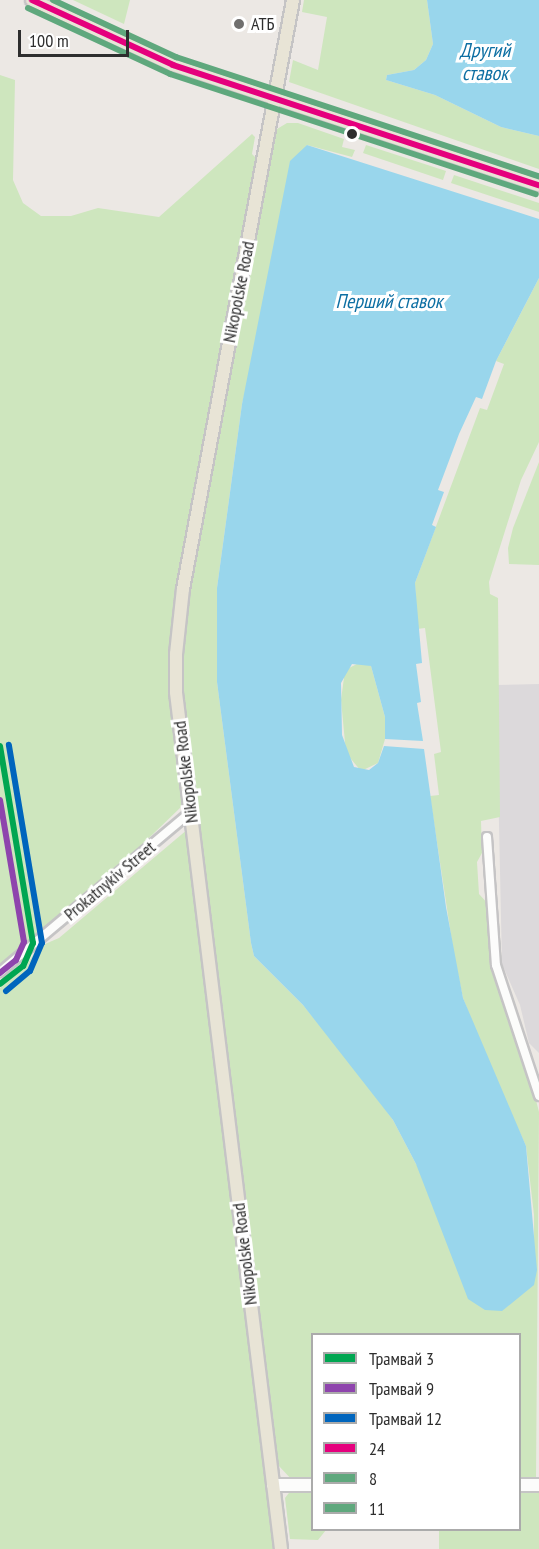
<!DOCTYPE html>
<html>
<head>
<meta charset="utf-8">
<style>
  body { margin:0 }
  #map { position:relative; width:539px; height:1549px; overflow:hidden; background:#ece8e4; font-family:"PT Sans Narrow",sans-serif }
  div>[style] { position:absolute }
  .industrial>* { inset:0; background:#dcd9db }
  .green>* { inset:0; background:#cee6be }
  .water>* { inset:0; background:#99d6ec }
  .roads { filter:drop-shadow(2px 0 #c5c4c5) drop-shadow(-2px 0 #c5c4c5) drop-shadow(0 2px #c5c4c5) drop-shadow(0 -2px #c5c4c5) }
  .street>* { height:8px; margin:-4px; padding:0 4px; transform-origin:4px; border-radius:4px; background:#fcfcfb }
  .secondary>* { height:12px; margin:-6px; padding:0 6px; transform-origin:6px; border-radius:6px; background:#fcfcfb }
  .primary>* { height:12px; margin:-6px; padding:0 6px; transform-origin:6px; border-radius:6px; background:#e8e4d6 }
  .bus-1>* { height:6px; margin:-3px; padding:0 3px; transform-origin:3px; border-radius:3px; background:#e5007d }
  .bus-2>* { height:6px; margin:-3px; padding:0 3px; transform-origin:3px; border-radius:3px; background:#5fa87d }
  .bus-3>* { height:6px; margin:-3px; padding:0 3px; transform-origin:3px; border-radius:3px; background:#5fa87d }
  .tram-1>* { height:6px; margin:-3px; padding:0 3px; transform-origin:3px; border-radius:3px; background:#00a651 }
  .tram-2>* { height:6px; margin:-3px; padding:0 3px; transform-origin:3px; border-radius:3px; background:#8e44ad }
  .tram-3>* { height:6px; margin:-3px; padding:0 3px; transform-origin:3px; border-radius:3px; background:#0065bd }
  .dots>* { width:16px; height:16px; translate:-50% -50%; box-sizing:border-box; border:3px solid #fff; border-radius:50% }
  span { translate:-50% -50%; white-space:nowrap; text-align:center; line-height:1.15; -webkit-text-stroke:6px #fff; paint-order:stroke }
  .poi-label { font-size:18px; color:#2e2e2e }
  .left { translate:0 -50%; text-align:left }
  .street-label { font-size:18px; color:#2e2e2e }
  .water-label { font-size:20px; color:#0d6fa3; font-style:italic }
  .legend { position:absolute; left:311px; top:1333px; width:210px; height:198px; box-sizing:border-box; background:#fff; border:2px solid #ababab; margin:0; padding:8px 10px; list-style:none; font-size:18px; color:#2e2e2e }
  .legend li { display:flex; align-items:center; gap:12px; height:30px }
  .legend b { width:30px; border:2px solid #ababab }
  .scale { position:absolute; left:18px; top:30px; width:111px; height:27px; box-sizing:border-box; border:3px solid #2e2e2e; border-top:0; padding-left:8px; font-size:18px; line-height:21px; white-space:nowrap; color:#2e2e2e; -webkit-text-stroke:4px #fff; paint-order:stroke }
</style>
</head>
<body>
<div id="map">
  <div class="industrial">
    <div style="clip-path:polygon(539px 684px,539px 1053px,529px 1043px,520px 1005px,502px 964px,496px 685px)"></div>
  </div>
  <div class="green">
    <div style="clip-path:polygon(73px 0,130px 0,124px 24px)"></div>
    <div style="clip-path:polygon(304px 0,427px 0,433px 44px,426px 60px,414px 70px,387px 75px,386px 80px,435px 95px,501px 127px,539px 136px,539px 169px,289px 82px,293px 60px,318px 70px,327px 17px,302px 12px)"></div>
    <div style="clip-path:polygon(0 75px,15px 80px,13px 180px,23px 203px,41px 216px,71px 216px,98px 208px,159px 217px,252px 134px,255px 137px,252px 154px,256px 158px,179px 588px,184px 795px,180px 808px,95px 890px,0 968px)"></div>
    <div style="clip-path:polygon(287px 123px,298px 123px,344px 139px,342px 147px,355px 150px,352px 157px,307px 145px,242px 404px,217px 588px,217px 682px,251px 943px,254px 956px,303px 1005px,361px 1076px,393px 1120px,416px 1164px,534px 1285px,534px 1215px,526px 1146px,487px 1061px,463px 998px,454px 955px,430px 796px,439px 795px,434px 754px,441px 752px,425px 628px,417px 629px,415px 583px,480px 408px,487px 410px,504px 364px,496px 361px,539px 278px,539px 442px,521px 480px,489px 582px,490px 594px,498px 598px,500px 817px,481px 821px,482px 853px,477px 862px,479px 894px,490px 906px,492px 964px,525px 1057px,539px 1112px,536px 1479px,520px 1479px,520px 1334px,312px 1334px,312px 1481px,293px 1481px,278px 1465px,182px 691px,182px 655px,189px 590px,268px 156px,273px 151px,277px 129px)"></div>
    <div style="clip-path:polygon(366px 145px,446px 171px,443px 180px,363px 153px)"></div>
    <div style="clip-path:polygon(454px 175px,539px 203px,539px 212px,451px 183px)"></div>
    <div style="clip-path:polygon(539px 462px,539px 565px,509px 564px,508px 548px,513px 528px)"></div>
    <div style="clip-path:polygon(361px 662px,371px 666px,385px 717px,385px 739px,378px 763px,361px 771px,346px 753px,341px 700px,345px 670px)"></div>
    <div style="clip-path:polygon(188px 829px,276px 1549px,0 1549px,0 988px,25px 968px,38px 947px,59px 938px)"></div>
    <div style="clip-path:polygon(292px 1489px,312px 1489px,312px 1530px,326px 1530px,318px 1540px,290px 1539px,285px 1498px)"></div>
    <div style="clip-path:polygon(520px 1491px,539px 1491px,539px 1549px,439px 1549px,439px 1530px,520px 1530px)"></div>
  </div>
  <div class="water">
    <div style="clip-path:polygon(427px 0,539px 0,539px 136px,501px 127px,435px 95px,386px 80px,387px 75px,414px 70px,426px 60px,433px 44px)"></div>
    <div style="clip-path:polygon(307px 145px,539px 219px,539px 278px,496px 361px,482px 399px,476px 397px,459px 434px,438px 490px,444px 492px,432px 525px,436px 527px,415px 583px,422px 663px,416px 664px,421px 702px,417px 703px,423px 741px,385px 739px,385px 717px,371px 666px,352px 664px,341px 683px,342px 735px,354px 767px,369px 770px,378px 763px,384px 746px,424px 749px,446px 907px,463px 998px,526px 1146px,537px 1270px,534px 1285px,502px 1311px,485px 1310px,468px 1299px,416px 1164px,393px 1120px,303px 1005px,254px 956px,251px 943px,217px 682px,217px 588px,242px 404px,290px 161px)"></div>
  </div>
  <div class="roads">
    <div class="street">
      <div style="left:487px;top:837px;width:128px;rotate:86deg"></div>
      <div style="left:496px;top:965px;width:138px;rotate:71.8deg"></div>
      <div style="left:0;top:972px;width:249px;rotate:-40deg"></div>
    </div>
    <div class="secondary">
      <div style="left:273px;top:1485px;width:39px"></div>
      <div style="left:520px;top:1485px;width:19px"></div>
    </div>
    <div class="primary">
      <div style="left:32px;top:0;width:155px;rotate:24.7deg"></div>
      <div style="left:173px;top:65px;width:385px;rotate:18.2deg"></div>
      <div style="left:281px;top:1549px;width:863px;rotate:-96.99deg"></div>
      <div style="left:176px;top:692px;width:38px;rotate:-90deg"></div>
      <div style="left:176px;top:654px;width:65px;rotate:-83.9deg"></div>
      <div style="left:183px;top:589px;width:599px;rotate:-79.42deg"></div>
    </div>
  </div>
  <div class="bus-1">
    <div style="left:32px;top:0;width:155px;rotate:24.7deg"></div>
    <div style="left:173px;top:65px;width:385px;rotate:18.2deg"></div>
  </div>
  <div class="bus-2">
    <div style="left:28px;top:8px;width:157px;rotate:24.9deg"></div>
    <div style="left:170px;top:74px;width:385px;rotate:18.2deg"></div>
  </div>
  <div class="bus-3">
    <div style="left:53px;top:0;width:136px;rotate:24.9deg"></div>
    <div style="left:176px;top:57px;width:382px;rotate:18.2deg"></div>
  </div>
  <div class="tram-1">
    <div style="left:0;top:746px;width:200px;rotate:80.5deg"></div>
    <div style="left:33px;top:943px;width:25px;rotate:113deg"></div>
    <div style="left:23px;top:966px;width:29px;rotate:142deg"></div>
  </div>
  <div class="tram-2">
    <div style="left:0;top:800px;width:144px;rotate:80.4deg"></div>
    <div style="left:24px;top:942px;width:20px;rotate:114deg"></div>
    <div style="left:16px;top:960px;width:21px;rotate:141deg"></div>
  </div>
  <div class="tram-3">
    <div style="left:6px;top:991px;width:31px;rotate:-40deg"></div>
    <div style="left:30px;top:971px;width:30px;rotate:-67deg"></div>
    <div style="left:42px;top:943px;width:201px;rotate:-99.5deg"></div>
  </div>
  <div class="dots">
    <div style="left:239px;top:24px;background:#706f6e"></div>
    <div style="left:352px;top:134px;background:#2e2e2e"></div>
  </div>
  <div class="poi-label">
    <span class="left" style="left:251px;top:24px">АТБ</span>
  </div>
  <div class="street-label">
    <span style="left:239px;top:292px;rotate:-79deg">Nikopolske Road</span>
    <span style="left:186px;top:772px;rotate:-97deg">Nikopolske Road</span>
    <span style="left:110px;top:881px;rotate:-40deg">Prokatnykiv Street</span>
    <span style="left:245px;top:1254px;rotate:-97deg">Nikopolske Road</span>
  </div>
  <div class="water-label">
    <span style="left:485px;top:62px">Другий<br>ставок</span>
    <span style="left:389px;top:301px">Перший ставок</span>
  </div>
  <ul class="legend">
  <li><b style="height:8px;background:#00a651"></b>Трамвай 3</li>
  <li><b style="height:8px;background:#8e44ad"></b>Трамвай 9</li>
  <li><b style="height:8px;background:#0065bd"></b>Трамвай 12</li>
  <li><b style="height:8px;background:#e5007d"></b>24</li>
  <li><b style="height:8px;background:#5fa87d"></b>8</li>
  <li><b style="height:8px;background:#5fa87d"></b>11</li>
  </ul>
  <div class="scale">100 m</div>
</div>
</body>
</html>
